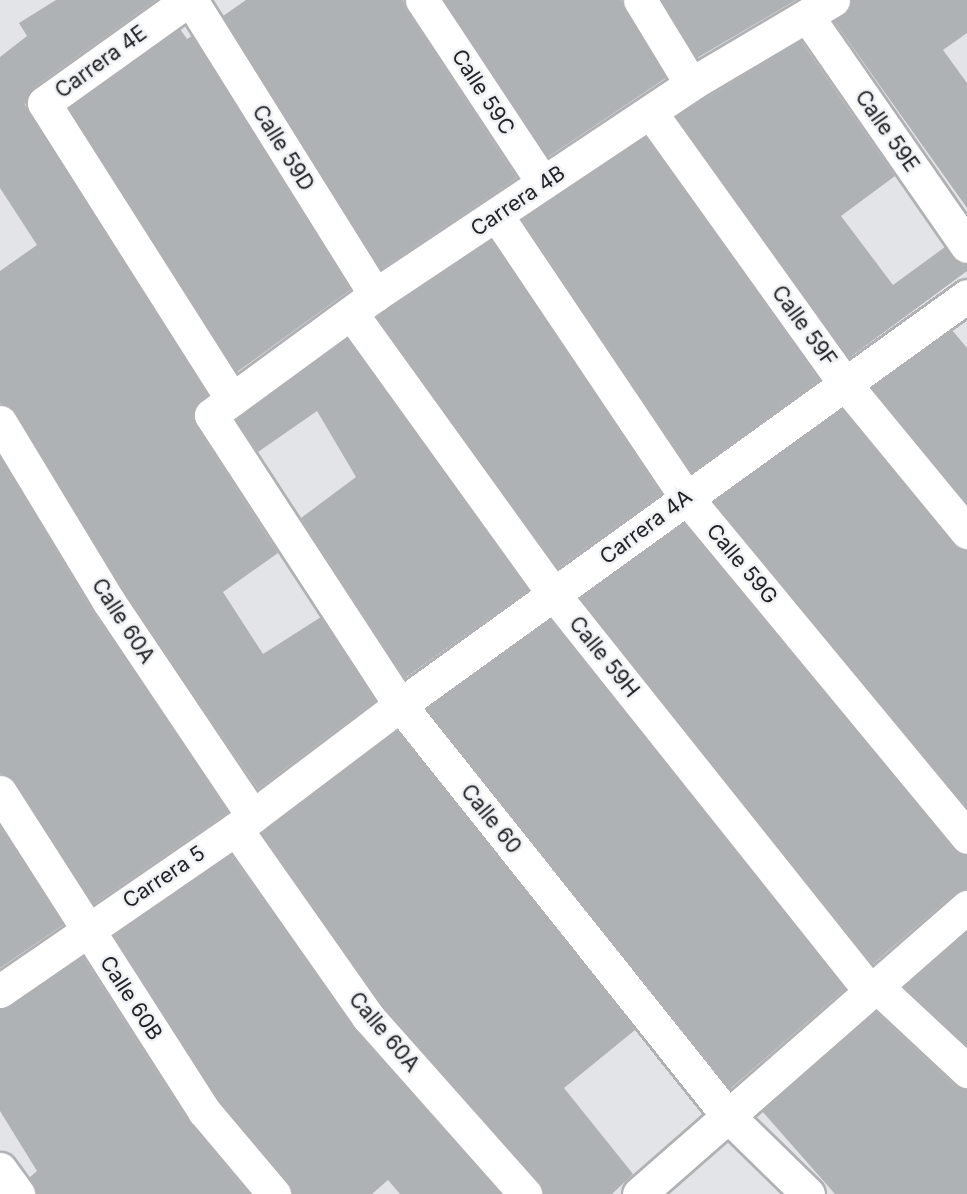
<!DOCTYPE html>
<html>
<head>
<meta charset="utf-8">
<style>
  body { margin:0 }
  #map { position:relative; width:967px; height:1194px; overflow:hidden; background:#e2e4e7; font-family:Inter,sans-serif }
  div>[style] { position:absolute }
  .building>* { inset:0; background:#afb2b5 }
  .roads { filter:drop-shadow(2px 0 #afb1b4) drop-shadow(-2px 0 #afb1b4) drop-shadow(0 2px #afb1b4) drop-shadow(0 -2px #afb1b4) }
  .minor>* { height:33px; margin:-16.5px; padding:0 16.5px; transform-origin:16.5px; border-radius:16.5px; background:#fff }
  span { translate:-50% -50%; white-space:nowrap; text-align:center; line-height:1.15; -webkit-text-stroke:5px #eff1f4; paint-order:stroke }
  .street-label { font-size:21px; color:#1f2021 }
</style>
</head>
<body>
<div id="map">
  <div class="building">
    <div style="clip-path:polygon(56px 0,156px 0,33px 88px,25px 105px,207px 395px,194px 408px,195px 425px,278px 553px,223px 592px,263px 654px,321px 617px,375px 701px,258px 789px,125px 592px,16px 412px,0 403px,0 271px,37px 245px,0 188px,0 57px,27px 36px,19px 23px)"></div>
    <div style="clip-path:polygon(246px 0,403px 0,406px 10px,517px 178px,381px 269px,223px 16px)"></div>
    <div style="clip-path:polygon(444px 0,621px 0,666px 78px,548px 157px)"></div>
    <div style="clip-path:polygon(662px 0,796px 0,697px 58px)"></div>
    <div style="clip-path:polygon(852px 0,967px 0,967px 33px,943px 50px,967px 83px,967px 208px,834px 21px,849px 10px)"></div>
    <div style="clip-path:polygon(180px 29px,187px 39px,192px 36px,350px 290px,237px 372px,69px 108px)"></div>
    <div style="clip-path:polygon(801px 41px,895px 176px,841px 216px,893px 285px,945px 247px,959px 263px,967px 264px,967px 271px,849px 358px,676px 116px)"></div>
    <div style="clip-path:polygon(645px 137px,819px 380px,692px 472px,522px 219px)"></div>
    <div style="clip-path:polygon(491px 240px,661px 494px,558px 568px,377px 317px)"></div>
    <div style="clip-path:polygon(952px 330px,967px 348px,967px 503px,872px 388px)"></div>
    <div style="clip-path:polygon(347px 339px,528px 590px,405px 678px,301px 518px,356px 477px,317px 411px,258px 452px,236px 420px)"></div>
    <div style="clip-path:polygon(842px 409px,953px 544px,967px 550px,967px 808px,714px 502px)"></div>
    <div style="clip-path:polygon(0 458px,93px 612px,228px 812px,94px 904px,16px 782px,0 773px)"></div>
    <div style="clip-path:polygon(684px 524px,953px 849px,967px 855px,967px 889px,955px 893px,873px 964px,580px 598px)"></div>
    <div style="clip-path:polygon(550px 620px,845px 989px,730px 1089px,427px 709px)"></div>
    <div style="clip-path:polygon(397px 731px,635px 1030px,564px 1088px,633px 1174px,612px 1194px,543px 1194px,539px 1182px,383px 1005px,262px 833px)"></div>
    <div style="clip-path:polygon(0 827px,63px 925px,0 968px)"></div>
    <div style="clip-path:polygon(231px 855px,353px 1028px,500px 1194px,400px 1194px,388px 1180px,372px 1194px,292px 1194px,288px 1182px,219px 1100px,114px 935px)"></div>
    <div style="clip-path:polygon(967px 932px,967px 1045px,904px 987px)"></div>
    <div style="clip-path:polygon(83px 957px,188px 1121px,249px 1194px,36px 1194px,29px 1178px,37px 1171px,0 1111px,0 1010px,11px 1006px)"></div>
    <div style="clip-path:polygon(876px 1012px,954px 1085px,967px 1089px,967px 1194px,835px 1194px,762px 1111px)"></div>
  </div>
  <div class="roads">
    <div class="minor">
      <div style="left:188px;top:0;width:177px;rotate:144.4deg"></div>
      <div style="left:44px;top:103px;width:351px;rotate:57.6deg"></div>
      <div style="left:191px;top:0;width:348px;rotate:58deg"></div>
      <div style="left:422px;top:0;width:219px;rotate:56.5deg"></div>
      <div style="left:640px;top:0;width:98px;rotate:58.7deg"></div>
      <div style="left:807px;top:16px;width:280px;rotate:55.2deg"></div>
      <div style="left:651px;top:113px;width:333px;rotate:54.4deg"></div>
      <div style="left:845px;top:384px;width:192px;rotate:50.5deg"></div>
      <div style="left:497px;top:216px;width:339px;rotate:56.1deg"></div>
      <div style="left:686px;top:497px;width:441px;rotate:50.4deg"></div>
      <div style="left:351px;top:313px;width:349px;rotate:54.2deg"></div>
      <div style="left:555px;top:596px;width:505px;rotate:51.43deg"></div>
      <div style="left:0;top:422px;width:210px;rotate:58.8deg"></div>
      <div style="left:109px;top:602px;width:258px;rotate:56.1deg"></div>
      <div style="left:0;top:792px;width:379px;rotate:57.4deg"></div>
      <div style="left:204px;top:1111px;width:109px;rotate:49.9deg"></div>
      <div style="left:236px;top:829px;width:230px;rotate:54.9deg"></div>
      <div style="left:368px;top:1017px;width:237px;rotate:48.4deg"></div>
      <div style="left:876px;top:986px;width:125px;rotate:43deg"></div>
      <div style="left:0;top:991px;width:286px;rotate:-34.5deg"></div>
      <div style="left:236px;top:829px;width:206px;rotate:-37.1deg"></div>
      <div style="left:400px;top:705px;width:699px;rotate:-35.8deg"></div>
      <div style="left:0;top:1169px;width:31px;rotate:54deg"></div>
      <div style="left:639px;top:1194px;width:436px;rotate:-41.2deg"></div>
      <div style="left:808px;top:1194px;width:112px;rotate:-135.7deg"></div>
      <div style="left:728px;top:1116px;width:526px;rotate:-128.59deg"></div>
      <div style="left:400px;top:705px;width:346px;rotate:-123.1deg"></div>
      <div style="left:211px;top:415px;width:203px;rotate:-36.2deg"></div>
      <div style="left:375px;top:295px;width:380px;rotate:-33.7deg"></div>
      <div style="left:691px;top:84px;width:165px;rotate:-30.6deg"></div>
    </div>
  </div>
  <div class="street-label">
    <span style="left:101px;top:62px;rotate:-36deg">Carrera 4E</span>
    <span style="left:483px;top:92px;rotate:57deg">Calle 59C</span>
    <span style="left:887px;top:131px;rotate:55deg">Calle 59E</span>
    <span style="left:283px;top:148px;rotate:58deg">Calle 59D</span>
    <span style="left:518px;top:201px;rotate:-34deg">Carrera 4B</span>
    <span style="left:804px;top:326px;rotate:54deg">Calle 59F</span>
    <span style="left:646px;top:527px;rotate:-37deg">Carrera 4A</span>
    <span style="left:742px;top:564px;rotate:50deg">Calle 59G</span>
    <span style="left:123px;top:621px;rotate:57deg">Calle 60A</span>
    <span style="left:604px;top:657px;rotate:51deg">Calle 59H</span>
    <span style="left:491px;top:819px;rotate:51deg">Calle 60</span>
    <span style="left:164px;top:877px;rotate:-34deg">Carrera 5</span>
    <span style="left:131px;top:998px;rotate:57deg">Calle 60B</span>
    <span style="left:384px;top:1032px;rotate:50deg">Calle 60A</span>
  </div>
</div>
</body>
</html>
